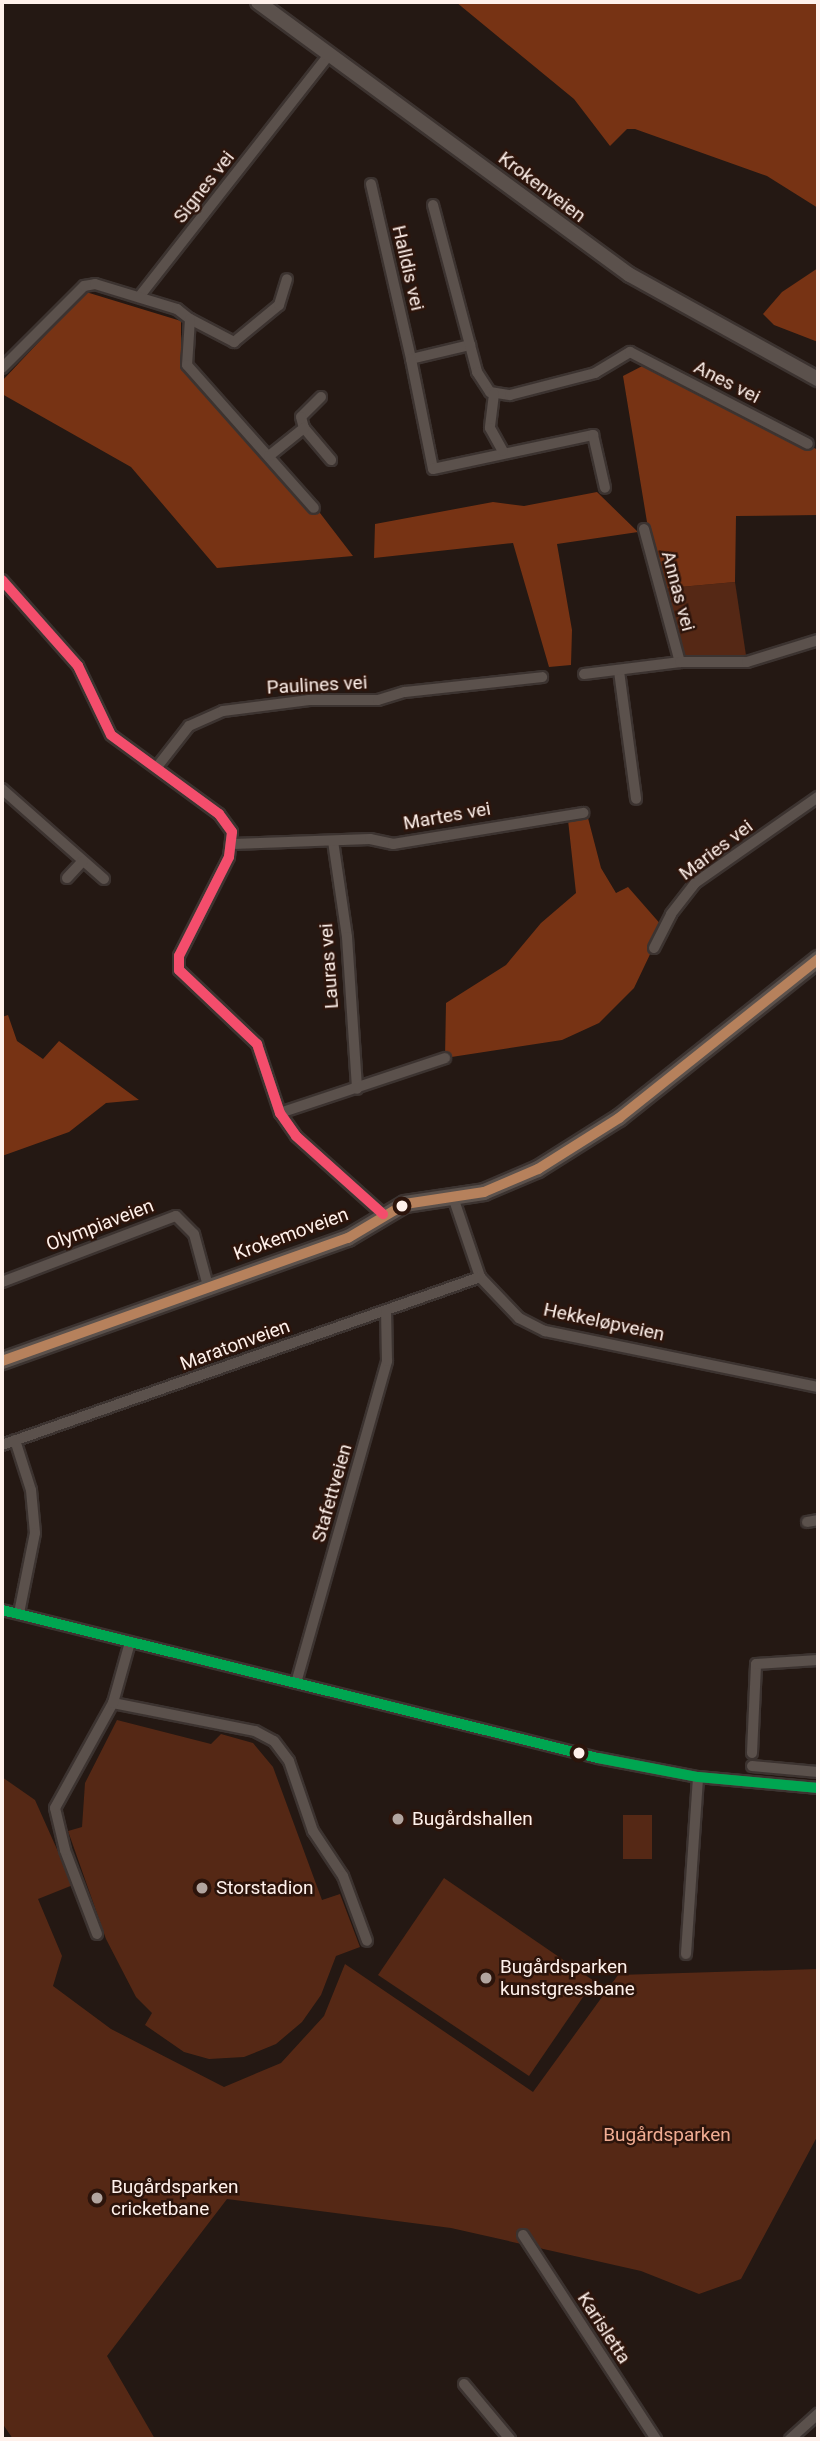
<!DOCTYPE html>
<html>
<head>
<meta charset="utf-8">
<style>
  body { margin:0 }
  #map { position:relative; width:820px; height:2441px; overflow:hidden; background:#241813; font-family:Roboto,sans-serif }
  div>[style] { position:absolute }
  .green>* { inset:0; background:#552815 }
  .forest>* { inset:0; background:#773314 }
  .roads { filter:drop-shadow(2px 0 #3c3330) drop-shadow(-2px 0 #3c3330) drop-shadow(0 2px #3c3330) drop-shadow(0 -2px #3c3330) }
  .minor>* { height:10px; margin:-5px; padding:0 5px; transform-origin:5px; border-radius:5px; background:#5b514c }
  .tertiary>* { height:14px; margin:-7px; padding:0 7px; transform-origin:7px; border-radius:7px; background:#5b514c }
  .secondary>* { height:16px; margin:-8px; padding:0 8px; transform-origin:8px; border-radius:8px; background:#5b514c }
  .bus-1>* { height:10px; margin:-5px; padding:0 5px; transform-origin:5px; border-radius:5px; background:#b6815c }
  .bus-2>* { height:10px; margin:-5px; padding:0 5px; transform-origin:5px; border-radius:5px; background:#00a651 }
  .bus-3>* { height:10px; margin:-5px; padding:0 5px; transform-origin:5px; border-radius:5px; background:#f44d6c }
  .dots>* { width:19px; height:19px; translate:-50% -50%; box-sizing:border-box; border:4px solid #2c140b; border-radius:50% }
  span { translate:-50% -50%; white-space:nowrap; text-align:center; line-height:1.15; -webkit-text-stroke:5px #2c140b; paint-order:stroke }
  .street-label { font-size:19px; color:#fff1eb }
  .poi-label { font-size:19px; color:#fff1eb }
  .left { translate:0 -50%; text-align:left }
  .park-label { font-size:19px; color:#f1ad93 }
  .frame { position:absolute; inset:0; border:4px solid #fff1eb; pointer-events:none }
</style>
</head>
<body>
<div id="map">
  <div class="green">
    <div style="clip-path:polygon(735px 582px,747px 662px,680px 662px,658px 589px)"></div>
    <div style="clip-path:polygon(117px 1720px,211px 1744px,221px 1734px,253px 1743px,273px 1767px,322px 1900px,340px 1894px,360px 1947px,336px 1956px,321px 1995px,302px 2022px,276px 2044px,244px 2057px,209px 2059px,184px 2052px,145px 2025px,152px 2013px,136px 1997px,106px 1939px,68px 1831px,82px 1827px,85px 1783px)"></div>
    <div style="clip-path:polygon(2px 1777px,35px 1800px,73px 1885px,38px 1899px,62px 1956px,53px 1986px,111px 2029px,224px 2087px,281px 2063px,324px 2016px,345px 1964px,533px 2092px,618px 1975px,818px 1969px,818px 2135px,741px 2279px,699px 2294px,641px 2271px,451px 2228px,227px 2199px,107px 2356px,155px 2439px,13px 2439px,2px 2423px)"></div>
    <div style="clip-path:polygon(623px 1815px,652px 1815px,652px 1859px,623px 1859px)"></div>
    <div style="clip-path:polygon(444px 1878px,594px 1981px,529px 2076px,378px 1975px)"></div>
  </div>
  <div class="forest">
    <div style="clip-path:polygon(456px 2px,818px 2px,818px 208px,767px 176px,635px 129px,627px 129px,610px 146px,574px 99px)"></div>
    <div style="clip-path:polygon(818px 268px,818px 342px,774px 325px,763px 314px,782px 292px)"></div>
    <div style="clip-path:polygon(86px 292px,181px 321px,181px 366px,320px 513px,353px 556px,217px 568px,131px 467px,2px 394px,2px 381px)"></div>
    <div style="clip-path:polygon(650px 362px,818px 450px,818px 515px,736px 516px,735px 582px,658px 589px,623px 376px)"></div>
    <div style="clip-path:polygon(597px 492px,638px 532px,557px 544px,572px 630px,571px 665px,549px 667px,513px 543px,374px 558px,375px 524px,493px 502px,524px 506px)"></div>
    <div style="clip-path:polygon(588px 818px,601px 868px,616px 893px,628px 887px,663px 927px,634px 988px,599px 1023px,562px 1040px,445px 1058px,446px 1003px,506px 965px,541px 923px,576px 893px,568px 820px)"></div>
    <div style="clip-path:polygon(8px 1015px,17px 1041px,43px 1059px,59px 1041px,139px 1100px,106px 1103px,69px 1132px,2px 1156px,2px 1017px)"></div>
  </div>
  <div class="roads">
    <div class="minor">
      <div style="left:371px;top:184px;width:180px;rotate:77.1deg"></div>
      <div style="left:411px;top:359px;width:61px;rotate:-13.3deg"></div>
      <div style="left:433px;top:205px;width:173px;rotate:75.2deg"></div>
      <div style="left:477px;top:372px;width:24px;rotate:57deg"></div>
      <div style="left:490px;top:392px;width:20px;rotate:9deg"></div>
      <div style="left:510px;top:395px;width:88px;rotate:-14.5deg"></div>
      <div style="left:595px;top:373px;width:41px;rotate:-31deg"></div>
      <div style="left:630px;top:352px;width:200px;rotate:27.3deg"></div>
      <div style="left:139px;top:297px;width:310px;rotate:-51.9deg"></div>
      <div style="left:190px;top:319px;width:50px;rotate:27.6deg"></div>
      <div style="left:234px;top:342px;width:58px;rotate:-39.4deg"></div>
      <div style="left:279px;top:305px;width:27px;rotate:-73deg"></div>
      <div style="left:411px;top:359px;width:112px;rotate:78.7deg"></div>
      <div style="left:433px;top:469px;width:164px;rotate:-12deg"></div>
      <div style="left:593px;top:435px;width:54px;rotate:77.2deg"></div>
      <div style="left:2px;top:368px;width:116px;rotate:-45deg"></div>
      <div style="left:84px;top:286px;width:11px;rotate:-10deg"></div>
      <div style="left:95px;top:284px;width:86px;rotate:17deg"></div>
      <div style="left:177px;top:309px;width:16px;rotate:38deg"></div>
      <div style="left:190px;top:319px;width:46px;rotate:93.7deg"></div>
      <div style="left:187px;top:365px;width:191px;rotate:48.4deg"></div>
      <div style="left:494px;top:394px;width:34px;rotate:97deg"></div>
      <div style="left:490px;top:428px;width:26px;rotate:61deg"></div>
      <div style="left:321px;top:397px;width:28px;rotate:135deg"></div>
      <div style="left:301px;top:417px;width:11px;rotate:75deg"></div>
      <div style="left:304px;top:428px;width:42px;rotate:49.8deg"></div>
      <div style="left:269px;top:456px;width:45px;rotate:-38.7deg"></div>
      <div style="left:644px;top:529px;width:138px;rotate:74.9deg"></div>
      <div style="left:2px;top:580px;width:115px;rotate:48.5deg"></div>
      <div style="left:78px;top:666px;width:76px;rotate:64.4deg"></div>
      <div style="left:111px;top:735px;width:134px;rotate:36.2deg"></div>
      <div style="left:219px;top:814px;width:22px;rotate:54deg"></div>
      <div style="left:232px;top:832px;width:25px;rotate:97deg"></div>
      <div style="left:229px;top:857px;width:111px;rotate:116.8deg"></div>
      <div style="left:179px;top:956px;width:14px;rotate:90deg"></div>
      <div style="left:179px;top:970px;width:108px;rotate:43.5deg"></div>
      <div style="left:257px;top:1044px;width:73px;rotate:71.6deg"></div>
      <div style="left:280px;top:1113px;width:28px;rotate:55deg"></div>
      <div style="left:296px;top:1136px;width:117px;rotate:41.9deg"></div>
      <div style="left:619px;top:671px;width:129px;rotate:82.4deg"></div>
      <div style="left:584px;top:674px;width:97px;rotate:-7.1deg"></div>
      <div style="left:680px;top:662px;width:67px"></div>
      <div style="left:747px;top:662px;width:74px;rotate:-17.2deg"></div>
      <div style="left:157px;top:767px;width:52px;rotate:-52deg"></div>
      <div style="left:189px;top:726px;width:37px;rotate:-24deg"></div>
      <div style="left:223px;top:711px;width:87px;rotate:-7.3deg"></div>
      <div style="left:309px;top:700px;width:69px"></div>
      <div style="left:378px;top:700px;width:28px;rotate:-17deg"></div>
      <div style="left:405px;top:692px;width:138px;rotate:-6.2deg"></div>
      <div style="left:2px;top:789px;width:136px;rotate:41.4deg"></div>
      <div style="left:333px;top:841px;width:97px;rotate:81.7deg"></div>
      <div style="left:347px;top:937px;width:152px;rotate:86.2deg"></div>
      <div style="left:233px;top:844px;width:137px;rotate:-2.1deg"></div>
      <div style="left:370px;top:839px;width:24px;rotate:12deg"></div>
      <div style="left:393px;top:844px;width:193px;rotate:-9.3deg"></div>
      <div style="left:67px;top:878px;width:23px;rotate:-47deg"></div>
      <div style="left:654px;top:948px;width:38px;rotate:-63deg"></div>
      <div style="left:671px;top:914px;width:39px;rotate:-52deg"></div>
      <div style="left:695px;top:883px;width:150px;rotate:-35deg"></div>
      <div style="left:280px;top:1113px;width:174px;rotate:-18.4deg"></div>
      <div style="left:454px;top:1200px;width:81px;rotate:71.3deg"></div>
      <div style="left:480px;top:1277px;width:57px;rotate:46.4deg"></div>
      <div style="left:519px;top:1318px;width:29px;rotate:27deg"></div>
      <div style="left:545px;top:1331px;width:279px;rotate:11.6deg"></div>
      <div style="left:2px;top:1282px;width:186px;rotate:-20.8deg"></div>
      <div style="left:176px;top:1216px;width:25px;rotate:45deg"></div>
      <div style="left:194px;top:1234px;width:54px;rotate:74.9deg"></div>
      <div style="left:15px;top:1440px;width:52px;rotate:72.3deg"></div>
      <div style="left:31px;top:1490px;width:43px;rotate:84.7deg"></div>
      <div style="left:35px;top:1533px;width:82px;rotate:101.3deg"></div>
      <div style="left:2px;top:1445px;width:507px;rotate:-19.36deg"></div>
      <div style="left:807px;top:1522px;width:11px;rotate:-10deg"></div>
      <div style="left:2px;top:1610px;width:614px;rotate:13.95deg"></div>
      <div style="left:598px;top:1758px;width:102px;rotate:10.8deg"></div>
      <div style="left:698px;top:1777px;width:121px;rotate:5.2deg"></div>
      <div style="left:296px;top:1683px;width:335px;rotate:-74.2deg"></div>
      <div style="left:387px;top:1361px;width:51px;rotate:-91.1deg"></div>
      <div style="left:113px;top:1703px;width:145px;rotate:11.2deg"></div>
      <div style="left:255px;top:1731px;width:21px;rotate:28deg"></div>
      <div style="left:274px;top:1741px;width:25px;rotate:53deg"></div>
      <div style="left:289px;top:1761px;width:74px;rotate:71.1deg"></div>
      <div style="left:313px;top:1831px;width:54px;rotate:56.3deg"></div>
      <div style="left:343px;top:1876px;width:69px;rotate:69.7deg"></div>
      <div style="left:752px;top:1753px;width:89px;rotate:-87.4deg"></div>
      <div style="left:756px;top:1664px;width:62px;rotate:-3.7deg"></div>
      <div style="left:752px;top:1766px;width:66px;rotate:5.2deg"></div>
      <div style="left:97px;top:1934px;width:90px;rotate:-110.9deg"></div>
      <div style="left:65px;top:1850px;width:43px;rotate:-103.4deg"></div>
      <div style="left:55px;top:1808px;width:120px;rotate:-61.1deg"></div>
      <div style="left:113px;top:1703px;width:63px;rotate:-74.4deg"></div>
      <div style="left:686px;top:1954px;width:177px;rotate:-86.1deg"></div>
      <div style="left:523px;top:2235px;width:244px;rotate:56.9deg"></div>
      <div style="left:464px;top:2384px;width:72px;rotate:50.1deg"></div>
      <div style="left:790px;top:2439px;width:38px;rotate:-42deg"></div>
    </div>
    <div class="tertiary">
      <div style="left:258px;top:2px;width:461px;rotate:36.3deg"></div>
      <div style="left:630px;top:275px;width:215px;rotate:29deg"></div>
    </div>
    <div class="secondary">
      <div style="left:2px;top:1361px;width:367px;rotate:-19.6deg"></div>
      <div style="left:348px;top:1238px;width:66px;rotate:-30.8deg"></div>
      <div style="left:405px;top:1204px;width:80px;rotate:-8.6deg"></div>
      <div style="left:484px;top:1192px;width:59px;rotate:-23.1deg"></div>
      <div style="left:538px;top:1169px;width:96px;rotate:-32.2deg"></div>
      <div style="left:619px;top:1118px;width:255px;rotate:-38.6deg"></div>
    </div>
  </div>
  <div class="bus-1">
    <div style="left:2px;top:1361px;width:367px;rotate:-19.6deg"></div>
    <div style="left:348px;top:1238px;width:66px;rotate:-30.8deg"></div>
    <div style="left:405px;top:1204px;width:80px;rotate:-8.6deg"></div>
    <div style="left:484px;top:1192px;width:59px;rotate:-23.1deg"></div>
    <div style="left:538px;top:1169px;width:96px;rotate:-32.2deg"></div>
    <div style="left:619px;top:1118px;width:255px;rotate:-38.6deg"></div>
  </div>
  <div class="bus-2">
    <div style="left:2px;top:1610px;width:614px;rotate:13.95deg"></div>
    <div style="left:598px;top:1758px;width:102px;rotate:10.8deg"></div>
    <div style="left:698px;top:1777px;width:121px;rotate:5.2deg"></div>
  </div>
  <div class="bus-3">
    <div style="left:2px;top:580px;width:115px;rotate:48.5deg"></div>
    <div style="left:78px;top:666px;width:76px;rotate:64.4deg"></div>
    <div style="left:111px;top:735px;width:134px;rotate:36.2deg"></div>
    <div style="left:219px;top:814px;width:22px;rotate:54deg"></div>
    <div style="left:232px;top:832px;width:25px;rotate:97deg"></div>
    <div style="left:229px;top:857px;width:111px;rotate:116.8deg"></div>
    <div style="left:179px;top:956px;width:14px;rotate:90deg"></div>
    <div style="left:179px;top:970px;width:108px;rotate:43.5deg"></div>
    <div style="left:257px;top:1044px;width:73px;rotate:71.6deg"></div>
    <div style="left:280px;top:1113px;width:28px;rotate:55deg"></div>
    <div style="left:296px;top:1136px;width:117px;rotate:41.9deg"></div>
  </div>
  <div class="dots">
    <div style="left:402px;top:1206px;background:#fff1eb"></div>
    <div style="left:579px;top:1753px;background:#fff1eb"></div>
    <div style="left:398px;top:1819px;background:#b2a59f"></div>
    <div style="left:202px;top:1888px;background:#b2a59f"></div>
    <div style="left:486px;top:1978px;background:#b2a59f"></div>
    <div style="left:97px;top:2198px;background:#b2a59f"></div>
  </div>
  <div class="street-label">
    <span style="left:204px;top:187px;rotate:-52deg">Signes vei</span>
    <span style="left:542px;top:187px;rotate:37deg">Krokenveien</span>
    <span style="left:408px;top:268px;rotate:77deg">Halldis vei</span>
    <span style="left:727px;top:382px;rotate:27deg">Anes vei</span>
    <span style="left:678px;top:591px;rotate:75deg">Annas vei</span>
    <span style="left:317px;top:685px;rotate:-3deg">Paulines vei</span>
    <span style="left:447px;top:816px;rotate:-10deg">Martes vei</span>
    <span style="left:716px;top:850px;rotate:-37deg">Maries vei</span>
    <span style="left:329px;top:966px;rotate:-94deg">Lauras vei</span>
    <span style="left:100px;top:1225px;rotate:-21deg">Olympiaveien</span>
    <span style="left:291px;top:1234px;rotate:-20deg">Krokemoveien</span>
    <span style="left:604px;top:1322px;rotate:12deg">Hekkeløpveien</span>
    <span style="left:235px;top:1345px;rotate:-20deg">Maratonveien</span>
    <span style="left:332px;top:1493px;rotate:-74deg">Stafettveien</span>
    <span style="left:604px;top:2328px;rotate:57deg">Karisletta</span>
  </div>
  <div class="poi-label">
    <span class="left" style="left:412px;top:1819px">Bugårdshallen</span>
    <span class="left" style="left:216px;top:1888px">Storstadion</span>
    <span class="left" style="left:500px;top:1978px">Bugårdsparken<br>kunstgressbane</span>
    <span class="left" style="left:111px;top:2198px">Bugårdsparken<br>cricketbane</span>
  </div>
  <div class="park-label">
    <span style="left:667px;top:2135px">Bugårdsparken</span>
  </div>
  <div class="frame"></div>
</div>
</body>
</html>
